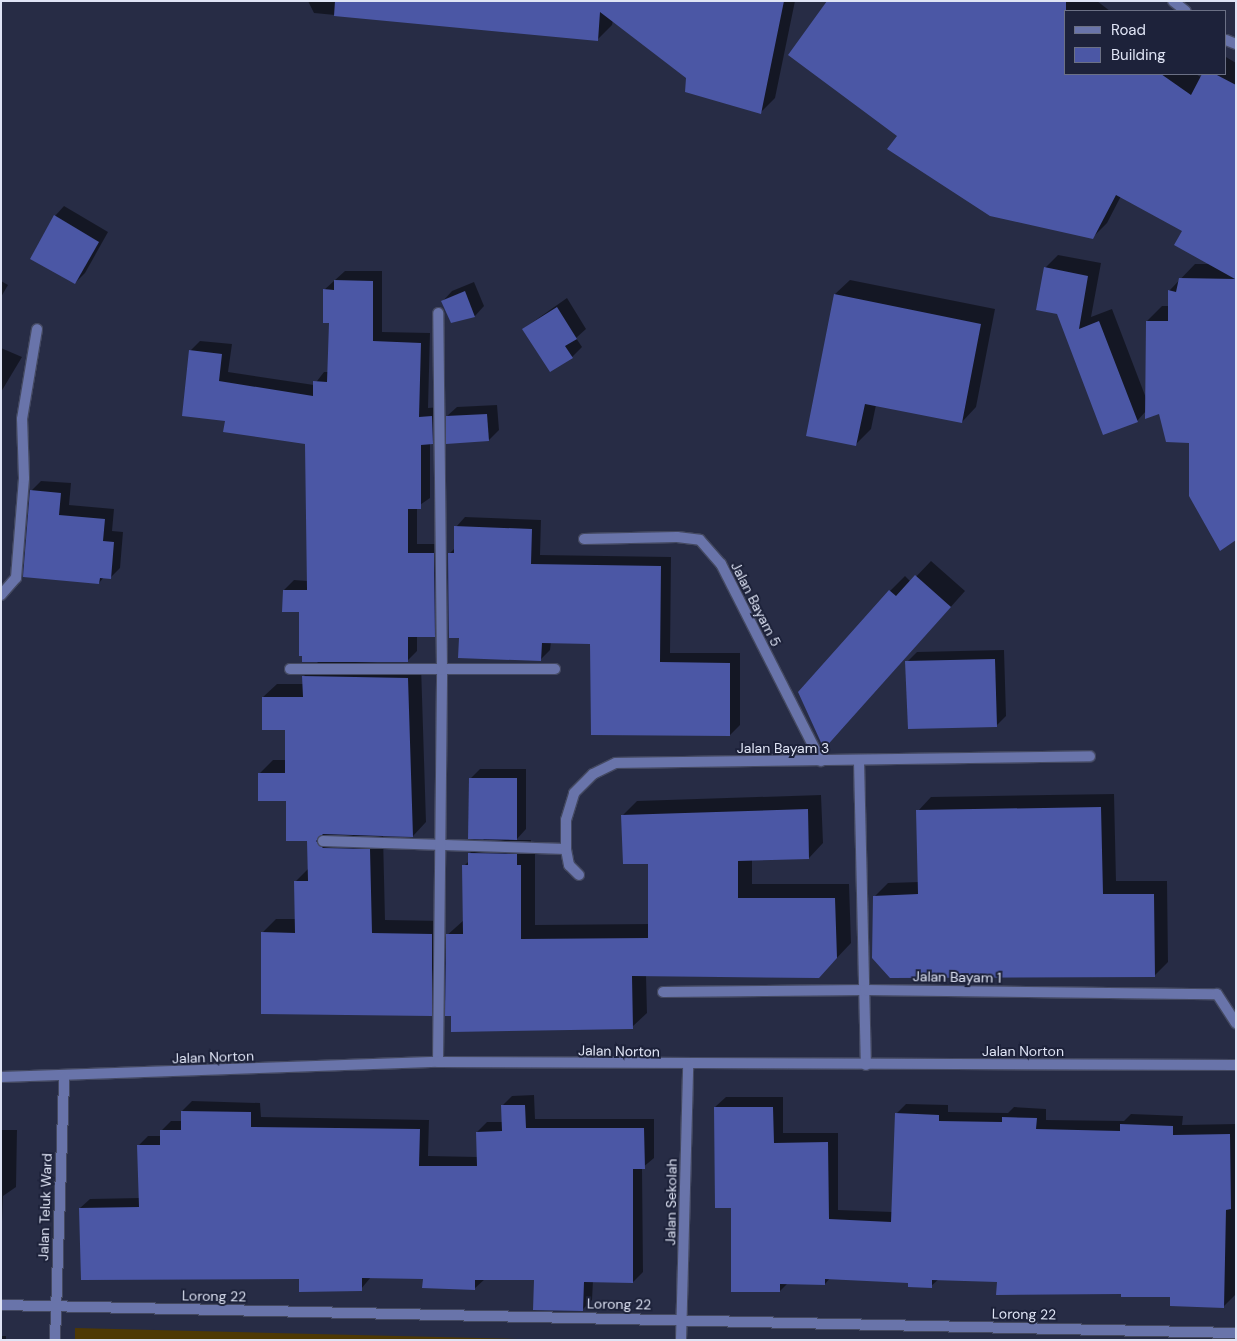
<!DOCTYPE html>
<html>
<head>
<meta charset="utf-8">
<style>
  body { margin:0 }
  #map { position:relative; width:1237px; height:1341px; overflow:hidden; background:#272c45; font-family:"DM Sans",sans-serif }
  div>[style] { position:absolute }
  .green>* { inset:0; background:#4e3904 }
  .shadow>* { inset:0; background:#0007 }
  .building>* { inset:0; background:#4b57a5 }
  .roads { filter:drop-shadow(1px 0 #444961) drop-shadow(-1px 0 #444961) drop-shadow(0 1px #444961) drop-shadow(0 -1px #444961) }
  .street>* { height:10px; margin:-5px; padding:0 5px; transform-origin:5px; border-radius:5px; background:#6974aa }
  span { translate:-50% -50%; white-space:nowrap; text-align:center; line-height:1.15; -webkit-text-stroke:4px #1d223a; paint-order:stroke }
  .street-label { font-size:14px; color:#dfe4f5 }
  .frame { position:absolute; inset:0; border:2px solid #dfe4f5; pointer-events:none }
  .legend { position:absolute; left:1064px; top:10px; width:162px; height:65px; box-sizing:border-box; background:#1d223a; border:1px solid #6b7085; margin:0; padding:6px 9px; list-style:none; font-size:15px; color:#dfe4f5 }
  .legend li { display:flex; align-items:center; gap:10px; height:25px }
  .legend b { width:25px; border:1px solid #6b7085 }
</style>
</head>
<body>
<div id="map">
  <div class="green">
    <div style="clip-path:polygon(75px 1328px,558px 1340px,75px 1340px)"></div>
  </div>
  <div class="shadow">
    <div style="clip-path:polygon(308px 1px,795px 1px,775px 98px,760px 113px,688px 77px,613px 20px,612px 25px,597px 40px,314px 13px)"></div>
    <div style="clip-path:polygon(829px 1px,1097px 1px,1110px 11px,1066px 11px,1066px 74px,1196px 74px,1202px 78px,1204px 74px,1226px 74px,1226px 57px,1236px 63px,1236px 539px,1191px 442px,1160px 412px,1146px 411px,1137px 421px,1104px 433px,1045px 268px,1058px 255px,1101px 263px,1091px 317px,1112px 309px,1146px 398px,1147px 321px,1162px 306px,1169px 306px,1169px 291px,1195px 264px,1211px 264px,1183px 230px,1121px 196px,1107px 223px,1092px 238px,899px 136px)"></div>
    <div style="clip-path:polygon(64px 206px,108px 232px,85px 273px,75px 283px,55px 216px)"></div>
    <div style="clip-path:polygon(345px 271px,382px 271px,382px 332px,430px 333px,428px 408px,442px 407px,442px 433px,430px 443px,430px 498px,417px 507px,417px 544px,443px 544px,444px 626px,434px 636px,417px 636px,417px 651px,407px 661px,334px 661px,421px 665px,426px 822px,413px 836px,383px 835px,385px 920px,445px 921px,445px 937px,464px 920px,464px 866px,470px 860px,470px 853px,485px 838px,470px 779px,480px 769px,526px 769px,526px 829px,516px 840px,531px 840px,530px 851px,535px 851px,535px 925px,650px 924px,649px 863px,622px 816px,637px 801px,821px 795px,823px 843px,809px 858px,752px 859px,752px 884px,849px 884px,851px 943px,833px 962px,646px 975px,647px 1013px,632px 1027px,452px 1014px,447px 999px,431px 1014px,262px 933px,276px 919px,296px 919px,295px 882px,309px 868px,309px 839px,287px 800px,259px 774px,273px 760px,287px 760px,286px 728px,263px 697px,277px 684px,304px 684px,304px 676px,319px 661px,301px 611px,284px 590px,294px 580px,308px 581px,306px 443px,226px 420px,190px 351px,200px 341px,232px 344px,228px 372px,314px 385px,324px 372px,329px 372px,331px 322px,324px 290px)"></div>
    <div style="clip-path:polygon(850px 280px,995px 309px,976px 407px,962px 422px,876px 405px,871px 429px,856px 444px,835px 294px)"></div>
    <div style="clip-path:polygon(1px 281px,8px 285px,1px 297px)"></div>
    <div style="clip-path:polygon(474px 282px,484px 306px,475px 316px,451px 322px,443px 301px,452px 291px)"></div>
    <div style="clip-path:polygon(567px 298px,586px 329px,576px 338px,582px 347px,572px 357px,523px 329px)"></div>
    <div style="clip-path:polygon(1px 348px,22px 357px,1px 392px)"></div>
    <div style="clip-path:polygon(497px 405px,499px 430px,489px 440px,447px 416px,457px 407px)"></div>
    <div style="clip-path:polygon(41px 481px,71px 483px,69px 505px,114px 509px,112px 531px,123px 532px,120px 568px,110px 578px,104px 577px,99px 583px,31px 491px)"></div>
    <div style="clip-path:polygon(465px 517px,541px 520px,540px 555px,671px 557px,670px 653px,740px 653px,740px 725px,730px 735px,592px 643px,551px 642px,550px 650px,540px 660px,460px 636px,449px 554px,455px 548px,456px 527px)"></div>
    <div style="clip-path:polygon(931px 561px,965px 591px,839px 732px,890px 591px,905px 576px,911px 582px)"></div>
    <div style="clip-path:polygon(1004px 650px,1006px 716px,996px 726px,907px 662px,917px 652px)"></div>
    <div style="clip-path:polygon(1114px 794px,1116px 881px,1167px 881px,1168px 962px,1154px 976px,874px 897px,888px 883px,919px 882px,918px 811px,931px 797px)"></div>
    <div style="clip-path:polygon(534px 1095px,535px 1119px,654px 1119px,654px 1158px,642px 1168px,643px 1272px,633px 1282px,593px 1281px,592px 1300px,582px 1310px,535px 1279px,485px 1279px,474px 1289px,424px 1278px,371px 1277px,361px 1289px,300px 1278px,80px 1208px,90px 1199px,140px 1198px,138px 1146px,148px 1136px,161px 1136px,161px 1131px,171px 1121px,182px 1121px,182px 1111px,192px 1101px,260px 1103px,261px 1117px,429px 1120px,428px 1156px,478px 1157px,477px 1132px,487px 1122px,503px 1122px,502px 1106px,512px 1096px)"></div>
    <div style="clip-path:polygon(726px 1097px,783px 1097px,783px 1133px,838px 1133px,838px 1210px,893px 1212px,896px 1114px,906px 1104px,948px 1105px,948px 1112px,1008px 1113px,1014px 1107px,1046px 1109px,1046px 1120px,1124px 1121px,1131px 1114px,1183px 1116px,1182px 1125px,1236px 1124px,1236px 1294px,1223px 1307px,1172px 1296px,998px 1280px,939px 1279px,931px 1286px,909px 1281px,830px 1278px,825px 1284px,788px 1283px,780px 1291px,732px 1206px,715px 1107px)"></div>
    <div style="clip-path:polygon(1px 1130px,17px 1130px,16px 1187px,3px 1196px,1px 1248px)"></div>
    <div style="clip-path:polygon(1px 1336px,6px 1336px,6px 1340px,1px 1340px)"></div>
  </div>
  <div class="building">
    <div style="clip-path:polygon(335px 1px,784px 1px,761px 114px,685px 92px,686px 78px,600px 12px,598px 41px,334px 16px)"></div>
    <div style="clip-path:polygon(827px 1px,1066px 1px,1066px 74px,1161px 74px,1191px 95px,1202px 74px,1215px 74px,1236px 85px,1236px 540px,1220px 551px,1189px 496px,1189px 443px,1166px 442px,1159px 414px,1145px 419px,1146px 321px,1168px 321px,1168px 290px,1176px 292px,1179px 278px,1235px 279px,1174px 245px,1182px 231px,1116px 195px,1093px 239px,990px 216px,887px 149px,897px 136px,788px 55px)"></div>
    <div style="clip-path:polygon(54px 215px,99px 242px,75px 284px,30px 259px)"></div>
    <div style="clip-path:polygon(1044px 267px,1088px 276px,1079px 329px,1099px 321px,1138px 422px,1103px 435px,1057px 314px,1036px 310px)"></div>
    <div style="clip-path:polygon(334px 280px,373px 281px,373px 341px,421px 343px,419px 417px,432px 416px,433px 444px,421px 445px,421px 509px,408px 509px,408px 553px,434px 553px,435px 637px,408px 637px,408px 662px,302px 662px,302px 656px,299px 656px,299px 612px,282px 612px,283px 590px,307px 590px,305px 444px,223px 432px,225px 421px,182px 416px,189px 350px,222px 354px,219px 381px,313px 396px,313px 381px,327px 382px,329px 323px,323px 323px,323px 289px,334px 290px)"></div>
    <div style="clip-path:polygon(465px 291px,475px 317px,451px 323px,441px 301px)"></div>
    <div style="clip-path:polygon(834px 294px,981px 324px,962px 423px,865px 404px,856px 446px,806px 436px)"></div>
    <div style="clip-path:polygon(557px 307px,577px 339px,565px 346px,573px 358px,550px 372px,522px 329px)"></div>
    <div style="clip-path:polygon(487px 414px,489px 441px,446px 444px,446px 416px)"></div>
    <div style="clip-path:polygon(30px 490px,61px 493px,59px 515px,105px 519px,103px 541px,114px 542px,111px 579px,100px 578px,99px 584px,23px 577px)"></div>
    <div style="clip-path:polygon(454px 526px,532px 529px,531px 564px,661px 566px,660px 662px,730px 663px,730px 736px,591px 735px,590px 644px,542px 643px,541px 661px,458px 658px,459px 638px,449px 638px,448px 553px,454px 553px)"></div>
    <div style="clip-path:polygon(915px 575px,951px 607px,824px 749px,798px 692px,889px 590px,896px 596px)"></div>
    <div style="clip-path:polygon(995px 659px,997px 727px,908px 729px,905px 661px)"></div>
    <div style="clip-path:polygon(302px 676px,408px 678px,413px 837px,323px 834px,316px 841px,323px 848px,370px 849px,372px 933px,432px 934px,432px 1016px,261px 1014px,261px 932px,295px 933px,294px 881px,308px 881px,307px 841px,286px 841px,286px 801px,258px 801px,258px 773px,285px 773px,285px 730px,262px 730px,262px 697px,303px 697px)"></div>
    <div style="clip-path:polygon(469px 778px,517px 778px,517px 840px,468px 839px)"></div>
    <div style="clip-path:polygon(1101px 807px,1103px 894px,1154px 894px,1155px 977px,890px 978px,872px 958px,873px 896px,918px 894px,916px 810px)"></div>
    <div style="clip-path:polygon(808px 809px,809px 859px,738px 861px,738px 898px,835px 898px,837px 958px,819px 978px,632px 976px,633px 1029px,451px 1032px,451px 1016px,445px 1016px,446px 934px,463px 934px,462px 865px,468px 865px,468px 853px,517px 854px,517px 865px,521px 865px,521px 939px,648px 938px,648px 864px,623px 864px,621px 815px)"></div>
    <div style="clip-path:polygon(501px 1105px,525px 1105px,526px 1128px,644px 1128px,645px 1169px,633px 1169px,633px 1283px,584px 1282px,583px 1311px,533px 1310px,534px 1280px,475px 1280px,475px 1290px,422px 1288px,423px 1279px,362px 1278px,362px 1291px,299px 1292px,299px 1279px,81px 1280px,79px 1208px,139px 1207px,137px 1145px,160px 1145px,160px 1130px,181px 1130px,181px 1111px,251px 1112px,251px 1127px,420px 1129px,419px 1166px,477px 1166px,476px 1132px,502px 1131px)"></div>
    <div style="clip-path:polygon(714px 1107px,773px 1107px,774px 1143px,828px 1142px,829px 1219px,891px 1222px,895px 1113px,939px 1115px,939px 1121px,1002px 1122px,1002px 1117px,1037px 1118px,1036px 1129px,1120px 1131px,1120px 1124px,1173px 1126px,1173px 1135px,1230px 1134px,1231px 1209px,1226px 1210px,1224px 1308px,1170px 1306px,1170px 1297px,1121px 1297px,1121px 1294px,996px 1295px,997px 1282px,932px 1280px,932px 1288px,908px 1287px,908px 1283px,825px 1279px,825px 1285px,780px 1284px,780px 1292px,731px 1292px,731px 1208px,715px 1208px)"></div>
  </div>
  <div class="roads">
    <div class="street">
      <div style="left:1173px;top:1px;width:16px;rotate:38deg"></div>
      <div style="left:1226px;top:40px;width:11px;rotate:22deg"></div>
      <div style="left:584px;top:539px;width:93px;rotate:-1.2deg"></div>
      <div style="left:677px;top:537px;width:23px;rotate:7deg"></div>
      <div style="left:700px;top:540px;width:32px;rotate:49deg"></div>
      <div style="left:721px;top:564px;width:221px;rotate:63.1deg"></div>
      <div style="left:1px;top:595px;width:23px;rotate:-49deg"></div>
      <div style="left:16px;top:578px;width:100px;rotate:-85.4deg"></div>
      <div style="left:24px;top:478px;width:59px;rotate:-91.9deg"></div>
      <div style="left:22px;top:419px;width:91px;rotate:-80.5deg"></div>
      <div style="left:290px;top:669px;width:265px"></div>
      <div style="left:859px;top:761px;width:304px;rotate:88.7deg"></div>
      <div style="left:323px;top:841px;width:243px;rotate:1.9deg"></div>
      <div style="left:579px;top:875px;width:14px;rotate:-135deg"></div>
      <div style="left:569px;top:865px;width:16px;rotate:-101deg"></div>
      <div style="left:566px;top:849px;width:29px;rotate:-90deg"></div>
      <div style="left:566px;top:820px;width:28px;rotate:-73deg"></div>
      <div style="left:574px;top:793px;width:27px;rotate:-45deg"></div>
      <div style="left:593px;top:774px;width:25px;rotate:-26deg"></div>
      <div style="left:616px;top:763px;width:474px;rotate:-0.8deg"></div>
      <div style="left:663px;top:992px;width:202px;rotate:-0.6deg"></div>
      <div style="left:865px;top:990px;width:352px;rotate:0.7deg"></div>
      <div style="left:1217px;top:994px;width:35px;rotate:57deg"></div>
      <div style="left:438px;top:1062px;width:392px;rotate:-89.4deg"></div>
      <div style="left:442px;top:670px;width:357px;rotate:-90.6deg"></div>
      <div style="left:1px;top:1077px;width:437px;rotate:-2deg"></div>
      <div style="left:438px;top:1062px;width:798px;rotate:0.22deg"></div>
      <div style="left:1px;top:1305px;width:1235px;rotate:1.3deg"></div>
      <div style="left:55px;top:1340px;width:264px;rotate:-88deg"></div>
      <div style="left:681px;top:1340px;width:275px;rotate:-88.5deg"></div>
    </div>
  </div>
  <div class="street-label">
    <span style="left:756px;top:604px;rotate:63deg">Jalan Bayam 5</span>
    <span style="left:783px;top:748px">Jalan Bayam 3</span>
    <span style="left:957px;top:977px;rotate:1deg">Jalan Bayam 1</span>
    <span style="left:619px;top:1051px;rotate:1deg">Jalan Norton</span>
    <span style="left:1023px;top:1051px">Jalan Norton</span>
    <span style="left:213px;top:1057px;rotate:-2deg">Jalan Norton</span>
    <span style="left:671px;top:1202px;rotate:-89deg">Jalan Sekolah</span>
    <span style="left:45px;top:1207px;rotate:-88deg">Jalan Teluk Ward</span>
    <span style="left:214px;top:1296px;rotate:1deg">Lorong 22</span>
    <span style="left:619px;top:1304px;rotate:1deg">Lorong 22</span>
    <span style="left:1024px;top:1314px;rotate:1deg">Lorong 22</span>
  </div>
  <div class="frame"></div>
  <ul class="legend">
  <li><b style="height:6px;background:#6974aa"></b>Road</li>
  <li><b style="height:14px;background:#4b57a5"></b>Building</li>
  </ul>
</div>
</body>
</html>
